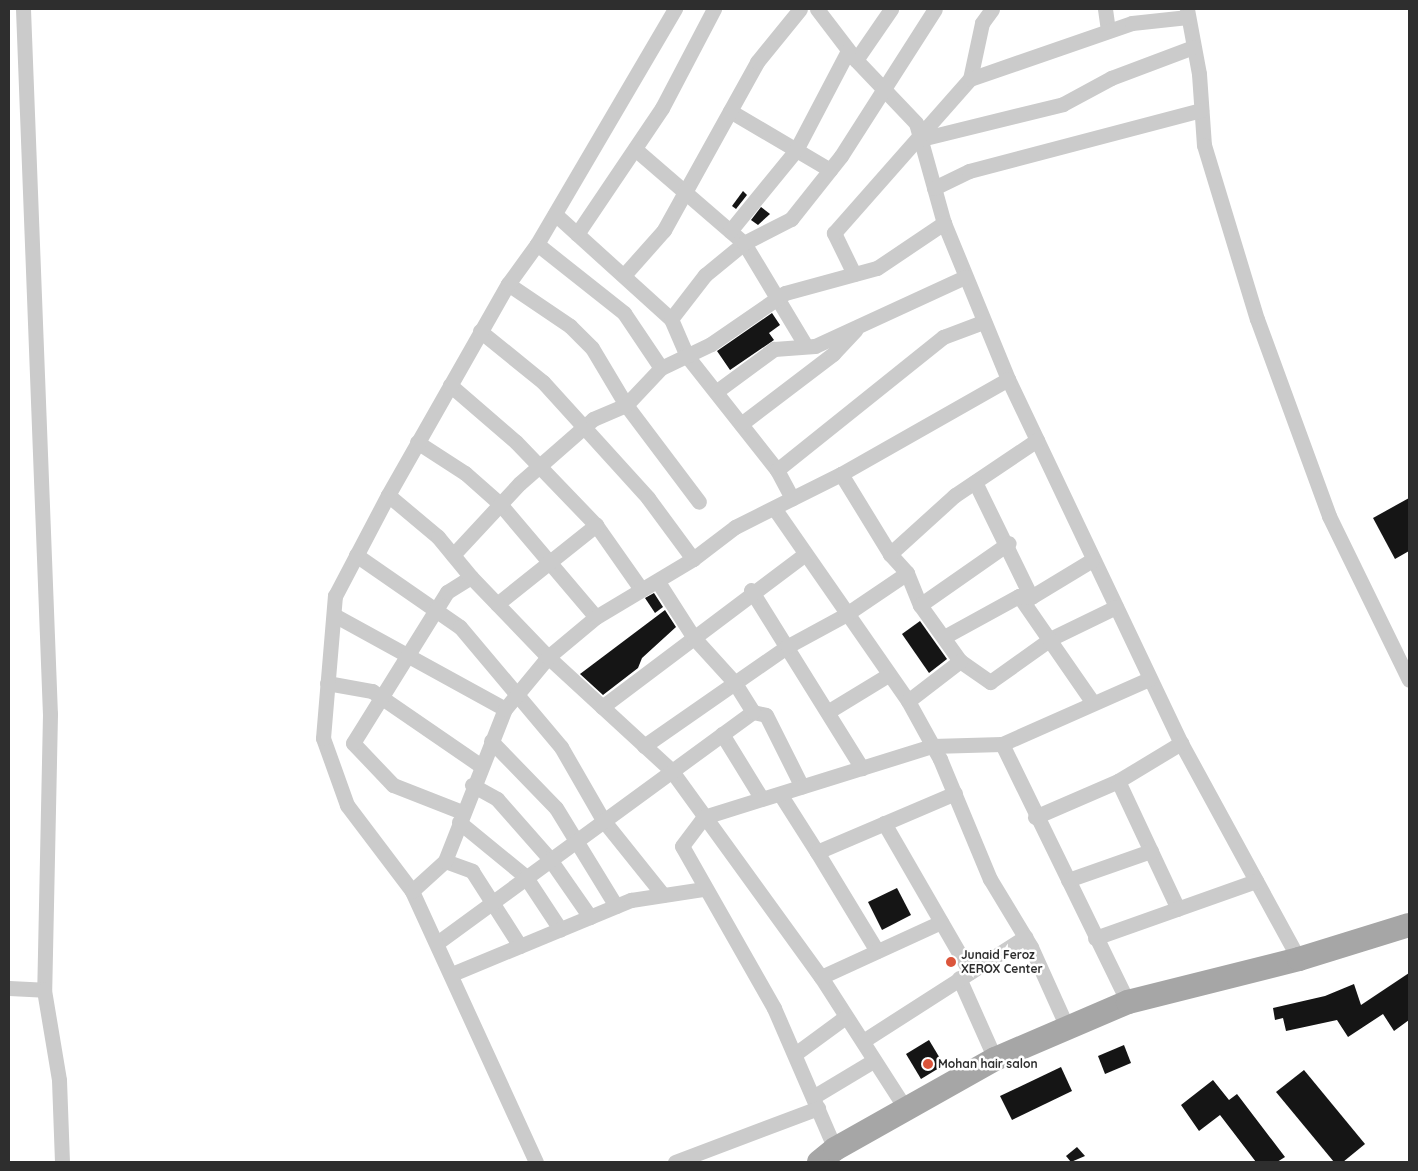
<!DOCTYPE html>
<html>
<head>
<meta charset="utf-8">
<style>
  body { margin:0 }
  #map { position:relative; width:1418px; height:1171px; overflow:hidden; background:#fff; font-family:Quicksand,sans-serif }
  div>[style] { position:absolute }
  .building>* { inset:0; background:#151515 }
  .minor>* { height:15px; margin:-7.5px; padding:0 7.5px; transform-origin:7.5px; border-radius:7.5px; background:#cbcbcb }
  .primary>* { height:24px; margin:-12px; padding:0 12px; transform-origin:12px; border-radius:12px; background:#a6a6a6 }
  .dots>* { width:14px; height:14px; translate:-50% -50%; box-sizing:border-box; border:2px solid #fff; border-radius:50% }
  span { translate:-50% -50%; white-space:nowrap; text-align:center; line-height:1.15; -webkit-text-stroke:5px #fff; paint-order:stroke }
  .poi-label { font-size:12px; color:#2e2e2e; font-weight:700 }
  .left { translate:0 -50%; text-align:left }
  .frame { position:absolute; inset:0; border:10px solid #2e2e2e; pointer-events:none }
</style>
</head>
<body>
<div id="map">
  <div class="building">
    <div style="clip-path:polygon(743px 191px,747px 195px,736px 209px,732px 206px)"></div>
    <div style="clip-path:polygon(761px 207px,770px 214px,758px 225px,751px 220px)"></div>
    <div style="clip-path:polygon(772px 313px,780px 325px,769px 333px,774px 340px,730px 370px,717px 351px)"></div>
    <div style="clip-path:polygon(1409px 498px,1409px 551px,1395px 559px,1373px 518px)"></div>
    <div style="clip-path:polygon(654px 593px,663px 607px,655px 613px,645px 598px)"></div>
    <div style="clip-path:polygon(665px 610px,676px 627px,642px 658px,638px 668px,603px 695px,580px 674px)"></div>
    <div style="clip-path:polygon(920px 621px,947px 659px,929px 673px,902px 634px)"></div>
    <div style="clip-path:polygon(897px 888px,911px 915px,882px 930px,868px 902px)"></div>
    <div style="clip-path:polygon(1409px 973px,1409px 1020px,1394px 1031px,1383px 1014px,1348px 1037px,1337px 1020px,1286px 1031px,1283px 1018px,1275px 1020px,1273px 1008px,1325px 996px,1354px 984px,1361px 1005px)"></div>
    <div style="clip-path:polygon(929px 1040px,944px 1065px,921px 1079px,906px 1054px)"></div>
    <div style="clip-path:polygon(1124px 1045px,1131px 1063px,1105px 1074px,1098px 1056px)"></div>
    <div style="clip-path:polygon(1061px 1067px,1072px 1091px,1012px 1120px,1000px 1096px)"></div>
    <div style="clip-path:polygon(1304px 1070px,1365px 1144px,1343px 1162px,1334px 1162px,1276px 1092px)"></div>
    <div style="clip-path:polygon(1213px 1080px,1229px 1100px,1237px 1094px,1285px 1157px,1277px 1162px,1256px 1162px,1220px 1115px,1199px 1131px,1181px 1105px)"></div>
    <div style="clip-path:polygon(1077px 1147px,1085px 1156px,1071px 1162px,1066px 1156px)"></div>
  </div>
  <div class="minor">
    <div style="left:23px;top:9px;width:706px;rotate:87.81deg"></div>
    <div style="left:50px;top:714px;width:276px;rotate:91.2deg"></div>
    <div style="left:817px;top:9px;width:64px;rotate:52.6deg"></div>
    <div style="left:856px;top:60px;width:87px;rotate:46.4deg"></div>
    <div style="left:916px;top:123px;width:104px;rotate:74.4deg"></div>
    <div style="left:944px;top:223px;width:169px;rotate:67.7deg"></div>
    <div style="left:1008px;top:379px;width:403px;rotate:64.6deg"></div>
    <div style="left:1181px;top:743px;width:246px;rotate:61.4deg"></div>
    <div style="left:1105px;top:9px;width:21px;rotate:82deg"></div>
    <div style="left:1187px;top:9px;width:66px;rotate:79.5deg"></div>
    <div style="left:1199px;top:74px;width:71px;rotate:86deg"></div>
    <div style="left:1204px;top:145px;width:182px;rotate:73.1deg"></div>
    <div style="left:1257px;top:319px;width:210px;rotate:69.9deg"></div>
    <div style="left:1329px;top:516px;width:182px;rotate:64deg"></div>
    <div style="left:856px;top:60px;width:62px;rotate:-55.5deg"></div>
    <div style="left:970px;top:79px;width:57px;rotate:-77.9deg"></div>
    <div style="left:982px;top:23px;width:17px;rotate:-54deg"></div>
    <div style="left:730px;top:111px;width:116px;rotate:30.5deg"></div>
    <div style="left:921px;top:139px;width:146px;rotate:-13.8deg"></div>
    <div style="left:1063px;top:104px;width:55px;rotate:-28.4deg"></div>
    <div style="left:1111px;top:78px;width:88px;rotate:-20.7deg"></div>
    <div style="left:635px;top:149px;width:144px;rotate:40.8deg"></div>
    <div style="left:744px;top:243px;width:120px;rotate:59deg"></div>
    <div style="left:934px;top:188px;width:39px;rotate:-26deg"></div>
    <div style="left:969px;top:171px;width:240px;rotate:-14.7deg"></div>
    <div style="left:555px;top:214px;width:156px;rotate:42.2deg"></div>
    <div style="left:671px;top:319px;width:40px;rotate:66.6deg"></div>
    <div style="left:687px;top:356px;width:145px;rotate:51.7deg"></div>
    <div style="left:777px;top:470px;width:32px;rotate:62deg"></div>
    <div style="left:730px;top:231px;width:104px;rotate:-50.8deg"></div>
    <div style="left:796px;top:150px;width:112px;rotate:-62.3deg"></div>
    <div style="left:577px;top:234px;width:152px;rotate:-56deg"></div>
    <div style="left:662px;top:108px;width:112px;rotate:-62.3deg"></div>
    <div style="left:537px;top:244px;width:111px;rotate:38.4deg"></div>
    <div style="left:624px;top:313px;width:66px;rotate:56.1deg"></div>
    <div style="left:625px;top:274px;width:59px;rotate:-48.4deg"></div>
    <div style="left:664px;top:230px;width:192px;rotate:-61deg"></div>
    <div style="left:757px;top:62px;width:68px;rotate:-50.9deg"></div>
    <div style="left:854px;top:274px;width:46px;rotate:-116deg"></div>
    <div style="left:834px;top:233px;width:205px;rotate:-48.6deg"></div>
    <div style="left:970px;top:79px;width:171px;rotate:-19.1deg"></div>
    <div style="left:1132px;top:23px;width:56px;rotate:-6.1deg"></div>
    <div style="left:508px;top:284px;width:75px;rotate:34.1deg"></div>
    <div style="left:570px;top:326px;width:31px;rotate:45deg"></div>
    <div style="left:592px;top:348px;width:66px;rotate:59.2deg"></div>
    <div style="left:626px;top:405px;width:121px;rotate:53deg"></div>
    <div style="left:671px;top:319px;width:56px;rotate:-52.3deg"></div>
    <div style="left:705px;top:275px;width:50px;rotate:-39.4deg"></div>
    <div style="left:744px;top:243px;width:53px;rotate:-27.1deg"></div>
    <div style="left:791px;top:219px;width:80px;rotate:-51.6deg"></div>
    <div style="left:841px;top:156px;width:174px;rotate:-57.4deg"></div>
    <div style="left:480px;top:331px;width:81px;rotate:39deg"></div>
    <div style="left:543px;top:382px;width:156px;rotate:47.8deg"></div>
    <div style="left:648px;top:498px;width:76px;rotate:53.6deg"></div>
    <div style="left:450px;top:385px;width:87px;rotate:40.8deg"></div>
    <div style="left:516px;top:442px;width:115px;rotate:46.1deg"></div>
    <div style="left:596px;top:525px;width:78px;rotate:54.9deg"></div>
    <div style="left:717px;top:391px;width:71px;rotate:-36.4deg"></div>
    <div style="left:774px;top:349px;width:41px;rotate:-4.2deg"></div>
    <div style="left:815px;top:346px;width:165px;rotate:-24.7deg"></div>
    <div style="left:741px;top:424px;width:116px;rotate:-37.3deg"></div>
    <div style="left:833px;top:354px;width:33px;rotate:-47deg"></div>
    <div style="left:1037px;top:440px;width:99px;rotate:146.1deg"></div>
    <div style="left:955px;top:495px;width:88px;rotate:137.8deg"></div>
    <div style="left:890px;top:554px;width:25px;rotate:48deg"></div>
    <div style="left:907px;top:573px;width:35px;rotate:68deg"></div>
    <div style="left:920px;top:605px;width:69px;rotate:54.5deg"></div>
    <div style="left:960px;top:661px;width:37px;rotate:35deg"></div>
    <div style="left:990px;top:682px;width:76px;rotate:-35.4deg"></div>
    <div style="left:1052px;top:638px;width:71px;rotate:-25.8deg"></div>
    <div style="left:417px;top:442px;width:57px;rotate:32.9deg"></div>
    <div style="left:465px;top:473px;width:47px;rotate:41.5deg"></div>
    <div style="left:500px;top:504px;width:148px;rotate:49.7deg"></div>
    <div style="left:777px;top:470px;width:213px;rotate:-38.7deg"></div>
    <div style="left:943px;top:337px;width:43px;rotate:-20.6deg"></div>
    <div style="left:841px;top:474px;width:94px;rotate:58.5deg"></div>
    <div style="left:975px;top:482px;width:128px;rotate:64deg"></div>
    <div style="left:388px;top:495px;width:243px;rotate:-60.4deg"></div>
    <div style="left:508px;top:284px;width:49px;rotate:-54.1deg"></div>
    <div style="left:537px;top:244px;width:273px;rotate:-59.6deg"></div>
    <div style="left:774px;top:508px;width:235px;rotate:55.2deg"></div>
    <div style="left:908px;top:701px;width:66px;rotate:61.1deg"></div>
    <div style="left:940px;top:759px;width:130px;rotate:67.4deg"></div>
    <div style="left:990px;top:879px;width:79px;rotate:58.9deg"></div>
    <div style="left:1031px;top:947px;width:88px;rotate:65.8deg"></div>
    <div style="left:356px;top:555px;width:126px;rotate:34.7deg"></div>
    <div style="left:460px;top:627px;width:157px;rotate:49.9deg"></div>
    <div style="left:561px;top:747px;width:84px;rotate:60.1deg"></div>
    <div style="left:603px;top:820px;width:96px;rotate:51.3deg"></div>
    <div style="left:453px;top:555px;width:98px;rotate:-47.1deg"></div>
    <div style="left:520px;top:483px;width:97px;rotate:-41.2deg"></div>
    <div style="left:593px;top:419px;width:36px;rotate:-23deg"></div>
    <div style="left:626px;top:405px;width:51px;rotate:-46.6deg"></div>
    <div style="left:661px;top:368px;width:55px;rotate:-25.6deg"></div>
    <div style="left:711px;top:344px;width:90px;rotate:-34.6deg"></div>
    <div style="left:785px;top:293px;width:95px;rotate:-15.2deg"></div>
    <div style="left:877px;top:268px;width:81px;rotate:-33.9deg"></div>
    <div style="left:751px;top:590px;width:210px;rotate:58.1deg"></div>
    <div style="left:1019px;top:596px;width:130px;rotate:55.3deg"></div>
    <div style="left:497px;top:604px;width:127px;rotate:-38.6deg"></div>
    <div style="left:920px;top:605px;width:108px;rotate:-34.9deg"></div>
    <div style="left:334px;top:615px;width:195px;rotate:28.8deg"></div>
    <div style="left:944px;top:637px;width:85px;rotate:-28.7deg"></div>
    <div style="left:1019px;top:596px;width:12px;rotate:5deg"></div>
    <div style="left:1031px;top:597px;width:71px;rotate:-31.2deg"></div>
    <div style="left:327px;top:683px;width:46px;rotate:10.1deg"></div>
    <div style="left:372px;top:691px;width:132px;rotate:34.5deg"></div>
    <div style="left:908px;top:701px;width:66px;rotate:-37.6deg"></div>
    <div style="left:602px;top:707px;width:254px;rotate:-37deg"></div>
    <div style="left:829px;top:711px;width:69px;rotate:-31.4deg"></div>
    <div style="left:753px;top:712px;width:13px;rotate:13deg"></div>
    <div style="left:766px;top:715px;width:80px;rotate:63.4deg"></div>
    <div style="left:722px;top:734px;width:76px;rotate:58.4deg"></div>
    <div style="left:491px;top:741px;width:93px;rotate:45.9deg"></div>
    <div style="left:556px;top:808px;width:115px;rotate:58.5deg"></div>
    <div style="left:1002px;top:744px;width:287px;rotate:64deg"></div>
    <div style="left:644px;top:746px;width:175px;rotate:-34.8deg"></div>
    <div style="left:788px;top:646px;width:65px;rotate:-28.5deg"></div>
    <div style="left:845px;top:615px;width:75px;rotate:-34.1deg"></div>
    <div style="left:1118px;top:781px;width:141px;rotate:64.9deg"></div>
    <div style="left:472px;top:785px;width:29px;rotate:29deg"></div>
    <div style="left:497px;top:799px;width:79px;rotate:48.6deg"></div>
    <div style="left:549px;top:858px;width:72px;rotate:55.2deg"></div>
    <div style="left:780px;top:794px;width:69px;rotate:57.5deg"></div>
    <div style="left:462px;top:812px;width:74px;rotate:-158.6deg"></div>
    <div style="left:393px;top:785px;width:58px;rotate:-133.6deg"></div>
    <div style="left:353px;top:743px;width:178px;rotate:-58.1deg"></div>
    <div style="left:447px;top:592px;width:28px;rotate:-32deg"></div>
    <div style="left:471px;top:577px;width:111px;rotate:46.1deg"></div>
    <div style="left:548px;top:657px;width:167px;rotate:42.6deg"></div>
    <div style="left:671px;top:770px;width:256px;rotate:54.1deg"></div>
    <div style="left:821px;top:977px;width:156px;rotate:57.3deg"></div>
    <div style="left:1035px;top:817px;width:90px;rotate:-23.4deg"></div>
    <div style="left:1118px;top:781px;width:74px;rotate:-31.1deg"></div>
    <div style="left:459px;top:822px;width:85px;rotate:39.3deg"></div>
    <div style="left:525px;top:876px;width:64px;rotate:56.6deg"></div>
    <div style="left:884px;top:823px;width:172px;rotate:60deg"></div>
    <div style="left:445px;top:861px;width:29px;rotate:20deg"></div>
    <div style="left:472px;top:871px;width:89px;rotate:57.4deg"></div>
    <div style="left:1068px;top:880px;width:88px;rotate:-19.3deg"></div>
    <div style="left:412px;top:891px;width:108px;rotate:-127.1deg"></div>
    <div style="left:347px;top:805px;width:71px;rotate:-109.7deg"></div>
    <div style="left:323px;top:738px;width:143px;rotate:-85.2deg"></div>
    <div style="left:335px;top:596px;width:114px;rotate:-62.3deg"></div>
    <div style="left:388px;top:495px;width:65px;rotate:40deg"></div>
    <div style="left:438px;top:537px;width:52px;rotate:50.5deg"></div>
    <div style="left:1095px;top:938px;width:171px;rotate:-19.5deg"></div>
    <div style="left:437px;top:943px;width:391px;rotate:-36.2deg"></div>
    <div style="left:753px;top:712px;width:34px;rotate:-122deg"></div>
    <div style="left:735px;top:683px;width:61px;rotate:-132.3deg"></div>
    <div style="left:694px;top:638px;width:67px;rotate:-122.7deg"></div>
    <div style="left:877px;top:951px;width:116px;rotate:-121.2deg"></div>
    <div style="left:817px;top:852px;width:150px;rotate:-23.1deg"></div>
    <div style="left:452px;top:974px;width:194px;rotate:-22.5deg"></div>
    <div style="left:631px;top:900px;width:74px;rotate:-8.6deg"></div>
    <div style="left:821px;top:977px;width:132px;rotate:-24.6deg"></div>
    <div style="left:959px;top:978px;width:89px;rotate:66deg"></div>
    <div style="left:9px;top:988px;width:35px;rotate:3deg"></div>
    <div style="left:44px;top:990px;width:91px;rotate:80.5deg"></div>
    <div style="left:59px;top:1080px;width:82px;rotate:87.9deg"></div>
    <div style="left:863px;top:1041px;width:193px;rotate:-32.7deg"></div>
    <div style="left:795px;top:1054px;width:61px;rotate:-36.3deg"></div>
    <div style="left:813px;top:1097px;width:70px;rotate:-31deg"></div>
    <div style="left:835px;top:1149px;width:154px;rotate:-113.4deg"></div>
    <div style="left:774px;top:1008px;width:186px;rotate:-119.6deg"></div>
    <div style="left:682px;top:846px;width:36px;rotate:-53deg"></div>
    <div style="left:704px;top:817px;width:239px;rotate:-17.3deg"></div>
    <div style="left:932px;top:746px;width:70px;rotate:-1.6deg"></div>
    <div style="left:1002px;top:744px;width:161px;rotate:-23.9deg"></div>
    <div style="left:536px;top:1162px;width:298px;rotate:-114.6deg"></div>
    <div style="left:412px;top:891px;width:45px;rotate:-42.3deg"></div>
    <div style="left:445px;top:861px;width:163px;rotate:-68.5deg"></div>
    <div style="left:505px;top:709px;width:67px;rotate:-50.4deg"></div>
    <div style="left:548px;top:657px;width:62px;rotate:-39.8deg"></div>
    <div style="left:596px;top:617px;width:113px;rotate:-30.9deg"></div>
    <div style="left:693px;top:559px;width:53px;rotate:-37.3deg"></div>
    <div style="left:735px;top:527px;width:119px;rotate:-26.6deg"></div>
    <div style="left:841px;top:474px;width:192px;rotate:-29.6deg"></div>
    <div style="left:675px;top:1162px;width:153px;rotate:-20.7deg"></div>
  </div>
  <div class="primary">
    <div style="left:819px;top:1162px;width:21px;rotate:-39deg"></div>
    <div style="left:835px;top:1149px;width:184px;rotate:-29.4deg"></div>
    <div style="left:995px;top:1059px;width:145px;rotate:-23.2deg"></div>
    <div style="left:1128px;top:1002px;width:176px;rotate:-14.1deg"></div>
    <div style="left:1299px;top:959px;width:115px;rotate:-17.2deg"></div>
  </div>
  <div class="dots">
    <div style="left:951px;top:962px;background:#db553b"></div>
    <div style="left:928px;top:1064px;background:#db553b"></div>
  </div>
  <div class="poi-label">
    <span class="left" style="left:961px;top:962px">Junaid Feroz<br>XEROX Center</span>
    <span class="left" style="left:938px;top:1064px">Mohan hair salon</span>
  </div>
  <div class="frame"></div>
</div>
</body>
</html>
